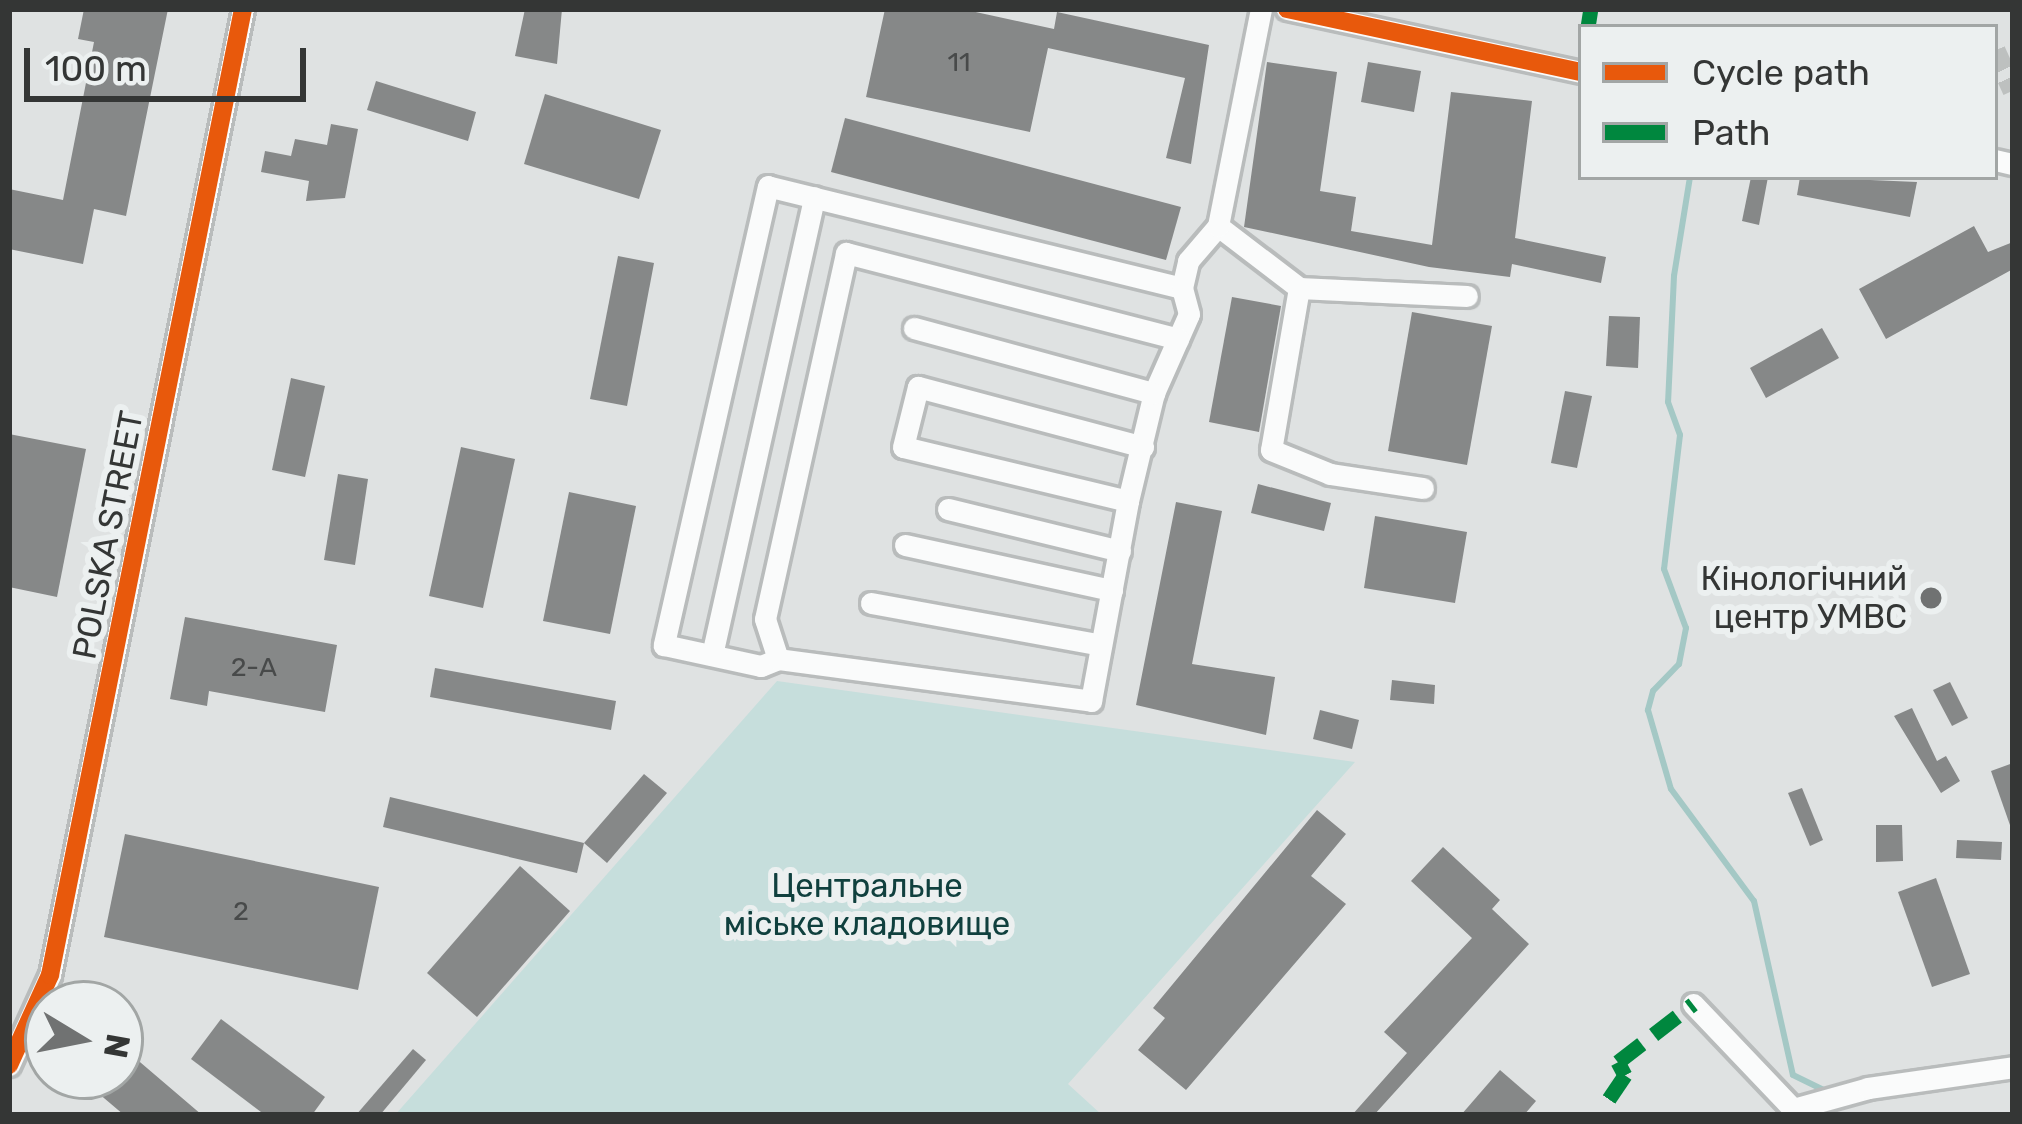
<!DOCTYPE html>
<html>
<head>
<meta charset="utf-8">
<style>
  body { margin:0 }
  #map { position:relative; width:2022px; height:1124px; overflow:hidden; background:#dfe2e2; font-family:Rubik,sans-serif }
  div>[style] { position:absolute }
  .green>* { inset:0; background:#c6dedc }
  .stream>* { height:6px; margin:-3px; padding:0 3px; transform-origin:3px; border-radius:3px; background:#a4c8c5 }
  .building>* { inset:0; background:#868888 }
  .minor-tunnel>* { height:21px; margin-top:-10.5px; transform-origin:0; background:repeating-linear-gradient(90deg,#bdc0bf 0 21px,transparent 0 31px) }
  .roads { filter:drop-shadow(3px 0 #b9bcbc) drop-shadow(-3px 0 #b9bcbc) drop-shadow(0 3px #b9bcbc) drop-shadow(0 -3px #b9bcbc) }
  .minor>* { height:21px; margin:-10.5px; padding:0 10.5px; transform-origin:10.5px; border-radius:10.5px; background:#fafbfb }
  .quiet>* { height:15px; margin-top:-7.5px; transform-origin:0; background:repeating-linear-gradient(90deg,#00873e 0 30px,transparent 0 45px) }
  .cycleway>* { height:18px; margin:-9px; padding:0 9px; transform-origin:9px; border-radius:9px; background:#e8590c }
  .dots>* { width:33px; height:33px; translate:-50% -50%; box-sizing:border-box; border:6px solid #ecf0f0; border-radius:50% }
  span { translate:-50% -50%; white-space:nowrap; text-align:center; line-height:1.15; -webkit-text-stroke:12px #ecf0f0; paint-order:stroke }
  .number-label { font-size:27px; color:#484a4a }
  .number-label span { -webkit-text-stroke-width:0 }
  .street-label { font-size:33px; color:#343635 }
  .poi-label { font-size:33px; color:#343635 }
  .right { translate:-100% -50%; text-align:right }
  .park-label { font-size:33px; color:#10403e }
  .frame { position:absolute; inset:0; border:12px solid #343635; pointer-events:none }
  .legend { position:absolute; left:1578px; top:24px; width:420px; height:156px; box-sizing:border-box; background:#ecf0f0; border:3px solid #a2a6a5; margin:0; padding:15px 21px; list-style:none; font-size:36px; color:#343635 }
  .legend li { display:flex; align-items:center; gap:24px; height:60px }
  .legend b { width:60px; border:3px solid #a2a6a5 }
  .north { position:absolute; left:24px; top:980px; width:120px; height:120px; box-sizing:border-box; background:#ecf0f0; border:3px solid #a2a6a5; border-radius:50%; rotate:100deg; font-size:33px; font-weight:700; line-height:48px; text-align:center; color:#343635 }
  .north::after { content:''; display:block; margin:auto; width:42px; height:54px; background:#707272; clip-path:polygon(50% 0,100% 100%,50% 72%,0 100%) }
  .scale { position:absolute; left:24px; top:48px; width:282px; height:54px; box-sizing:border-box; border:6px solid #343635; border-top:0; padding-left:15px; font-size:36px; line-height:42px; white-space:nowrap; color:#343635; -webkit-text-stroke:9px #ecf0f0; paint-order:stroke }
</style>
</head>
<body>
<div id="map">
  <div class="green">
    <div style="clip-path:polygon(777px 681px,1355px 762px,1068px 1084px,1102px 1115px,395px 1115px)"></div>
  </div>
  <div class="stream">
    <div style="left:1690px;top:177px;width:100px;rotate:99.2deg"></div>
    <div style="left:1674px;top:276px;width:126px;rotate:92.7deg"></div>
    <div style="left:1668px;top:402px;width:35px;rotate:70deg"></div>
    <div style="left:1680px;top:435px;width:135px;rotate:96.8deg"></div>
    <div style="left:1664px;top:569px;width:63px;rotate:69.6deg"></div>
    <div style="left:1686px;top:628px;width:37px;rotate:101deg"></div>
    <div style="left:1679px;top:664px;width:37px;rotate:134deg"></div>
    <div style="left:1653px;top:691px;width:20px;rotate:105deg"></div>
    <div style="left:1648px;top:710px;width:82px;rotate:73.8deg"></div>
    <div style="left:1671px;top:789px;width:139px;rotate:53.5deg"></div>
    <div style="left:1754px;top:901px;width:178px;rotate:77.4deg"></div>
    <div style="left:1793px;top:1075px;width:37px;rotate:26deg"></div>
  </div>
  <div class="building">
    <div style="clip-path:polygon(84px 9px,168px 9px,126px 216px,94px 209px,83px 264px,9px 249px,9px 189px,63px 200px,94px 42px,78px 39px)"></div>
    <div style="clip-path:polygon(525px 9px,562px 9px,557px 64px,515px 56px)"></div>
    <div style="clip-path:polygon(885px 9px,962px 9px,1054px 29px,1057px 12px,1209px 45px,1191px 164px,1166px 158px,1185px 78px,1048px 48px,1030px 132px,866px 97px)"></div>
    <div style="clip-path:polygon(1267px 62px,1337px 72px,1320px 191px,1356px 197px,1351px 231px,1432px 245px,1451px 92px,1532px 101px,1515px 238px,1606px 257px,1601px 283px,1512px 264px,1510px 277px,1429px 267px,1244px 227px)"></div>
    <div style="clip-path:polygon(1368px 62px,1421px 71px,1414px 112px,1361px 102px)"></div>
    <div style="clip-path:polygon(376px 81px,476px 112px,468px 141px,367px 110px)"></div>
    <div style="clip-path:polygon(545px 94px,661px 130px,639px 199px,524px 164px)"></div>
    <div style="clip-path:polygon(845px 118px,1181px 207px,1166px 260px,831px 172px)"></div>
    <div style="clip-path:polygon(331px 124px,358px 129px,345px 198px,306px 201px,309px 181px,261px 172px,265px 151px,291px 156px,295px 139px,327px 145px)"></div>
    <div style="clip-path:polygon(1751px 177px,1768px 177px,1759px 225px,1742px 221px)"></div>
    <div style="clip-path:polygon(1800px 177px,1917px 182px,1910px 217px,1797px 195px)"></div>
    <div style="clip-path:polygon(1974px 226px,1988px 252px,2013px 242px,2013px 269px,1886px 339px,1859px 289px)"></div>
    <div style="clip-path:polygon(618px 256px,654px 263px,627px 406px,590px 399px)"></div>
    <div style="clip-path:polygon(1232px 297px,1281px 306px,1259px 432px,1209px 422px)"></div>
    <div style="clip-path:polygon(1412px 312px,1492px 326px,1467px 465px,1388px 451px)"></div>
    <div style="clip-path:polygon(1609px 316px,1640px 317px,1638px 368px,1606px 366px)"></div>
    <div style="clip-path:polygon(1822px 328px,1839px 358px,1766px 398px,1750px 368px)"></div>
    <div style="clip-path:polygon(291px 378px,325px 386px,305px 477px,272px 470px)"></div>
    <div style="clip-path:polygon(1565px 391px,1592px 396px,1577px 468px,1551px 463px)"></div>
    <div style="clip-path:polygon(9px 434px,86px 449px,57px 597px,9px 587px)"></div>
    <div style="clip-path:polygon(461px 447px,515px 459px,483px 608px,429px 596px)"></div>
    <div style="clip-path:polygon(338px 474px,368px 479px,355px 565px,324px 560px)"></div>
    <div style="clip-path:polygon(1258px 484px,1331px 503px,1324px 531px,1251px 513px)"></div>
    <div style="clip-path:polygon(569px 492px,636px 506px,610px 634px,543px 621px)"></div>
    <div style="clip-path:polygon(1176px 502px,1222px 511px,1192px 664px,1275px 677px,1266px 735px,1136px 705px)"></div>
    <div style="clip-path:polygon(1375px 516px,1467px 532px,1455px 603px,1364px 588px)"></div>
    <div style="clip-path:polygon(185px 617px,337px 645px,325px 712px,209px 691px,207px 706px,170px 699px)"></div>
    <div style="clip-path:polygon(435px 668px,616px 701px,611px 730px,430px 697px)"></div>
    <div style="clip-path:polygon(1392px 680px,1435px 685px,1434px 704px,1390px 700px)"></div>
    <div style="clip-path:polygon(1950px 682px,1968px 718px,1952px 726px,1933px 690px)"></div>
    <div style="clip-path:polygon(1912px 708px,1937px 761px,1946px 756px,1960px 781px,1941px 793px,1894px 716px)"></div>
    <div style="clip-path:polygon(1320px 710px,1359px 720px,1352px 749px,1313px 739px)"></div>
    <div style="clip-path:polygon(2013px 763px,2013px 827px,2011px 828px,1991px 771px)"></div>
    <div style="clip-path:polygon(644px 774px,667px 793px,607px 863px,584px 843px)"></div>
    <div style="clip-path:polygon(1802px 788px,1823px 840px,1810px 846px,1788px 793px)"></div>
    <div style="clip-path:polygon(390px 797px,584px 843px,577px 873px,383px 827px)"></div>
    <div style="clip-path:polygon(1317px 810px,1346px 834px,1311px 876px,1346px 904px,1186px 1090px,1138px 1050px,1165px 1018px,1153px 1008px)"></div>
    <div style="clip-path:polygon(1876px 825px,1902px 825px,1903px 861px,1876px 862px)"></div>
    <div style="clip-path:polygon(125px 834px,379px 887px,358px 990px,104px 937px)"></div>
    <div style="clip-path:polygon(1957px 840px,2002px 842px,2001px 860px,1956px 858px)"></div>
    <div style="clip-path:polygon(1443px 847px,1500px 900px,1492px 909px,1529px 944px,1374px 1115px,1352px 1115px,1407px 1053px,1384px 1032px,1472px 938px,1411px 881px)"></div>
    <div style="clip-path:polygon(520px 866px,570px 911px,477px 1017px,427px 973px)"></div>
    <div style="clip-path:polygon(1936px 878px,1970px 974px,1932px 987px,1898px 892px)"></div>
    <div style="clip-path:polygon(221px 1019px,325px 1097px,312px 1115px,265px 1115px,191px 1059px)"></div>
    <div style="clip-path:polygon(120px 1045px,202px 1115px,124px 1115px,78px 1076px,120px 1076px)"></div>
    <div style="clip-path:polygon(413px 1049px,426px 1060px,380px 1115px,356px 1115px)"></div>
    <div style="clip-path:polygon(1500px 1070px,1536px 1101px,1524px 1115px,1461px 1115px)"></div>
  </div>
  <div class="minor-tunnel">
    <div style="left:1995px;top:50px;width:44px;rotate:65.8deg"></div>
  </div>
  <div class="roads">
    <div class="minor">
      <div style="left:1287px;top:9px;width:301px;rotate:12.1deg"></div>
      <div style="left:1995px;top:160px;width:18px;rotate:13deg"></div>
      <div style="left:1218px;top:226px;width:102px;rotate:37.4deg"></div>
      <div style="left:1299px;top:288px;width:168px;rotate:2.7deg"></div>
      <div style="left:1182px;top:288px;width:426px;rotate:-166.2deg"></div>
      <div style="left:768px;top:186px;width:471px;rotate:102.8deg"></div>
      <div style="left:664px;top:645px;width:99px;rotate:12.2deg"></div>
      <div style="left:761px;top:666px;width:18px;rotate:-22deg"></div>
      <div style="left:778px;top:659px;width:316px;rotate:7.6deg"></div>
      <div style="left:1091px;top:701px;width:203px;rotate:-79.5deg"></div>
      <div style="left:1128px;top:501px;width:111px;rotate:-76.5deg"></div>
      <div style="left:1154px;top:393px;width:86px;rotate:-66.1deg"></div>
      <div style="left:1189px;top:314px;width:27px;rotate:-105deg"></div>
      <div style="left:1182px;top:288px;width:28px;rotate:-77deg"></div>
      <div style="left:1188px;top:261px;width:46px;rotate:-49.4deg"></div>
      <div style="left:1218px;top:226px;width:221px;rotate:-78.8deg"></div>
      <div style="left:1299px;top:288px;width:164px;rotate:99.8deg"></div>
      <div style="left:1271px;top:450px;width:64px;rotate:22.1deg"></div>
      <div style="left:1330px;top:474px;width:94px;rotate:8.6deg"></div>
      <div style="left:914px;top:328px;width:249px;rotate:15.2deg"></div>
      <div style="left:1128px;top:501px;width:231px;rotate:-166.5deg"></div>
      <div style="left:903px;top:447px;width:62px;rotate:-76deg"></div>
      <div style="left:918px;top:387px;width:233px;rotate:14.9deg"></div>
      <div style="left:948px;top:509px;width:177px;rotate:13.7deg"></div>
      <div style="left:905px;top:545px;width:212px;rotate:12.3deg"></div>
      <div style="left:871px;top:603px;width:234px;rotate:10.3deg"></div>
      <div style="left:712px;top:655px;width:469px;rotate:-77.4deg"></div>
      <div style="left:778px;top:659px;width:42px;rotate:-108deg"></div>
      <div style="left:765px;top:619px;width:375px;rotate:-77.5deg"></div>
      <div style="left:846px;top:253px;width:343px;rotate:14.5deg"></div>
      <div style="left:1693px;top:1004px;width:145px;rotate:46.4deg"></div>
      <div style="left:1793px;top:1109px;width:78px;rotate:-15.6deg"></div>
      <div style="left:1868px;top:1088px;width:147px;rotate:-8.2deg"></div>
      <div style="left:9px;top:1065px;width:99px;rotate:-65.5deg"></div>
      <div style="left:50px;top:975px;width:985px;rotate:-78.7deg"></div>
    </div>
  </div>
  <div class="quiet">
    <div style="left:1588px;top:27px;width:18px;rotate:-81deg"></div>
    <div style="left:1609px;top:1099px;width:29px;rotate:-56deg"></div>
    <div style="left:1625px;top:1075px;width:15px;rotate:-118deg"></div>
    <div style="left:1618px;top:1062px;width:95px;rotate:-37.7deg"></div>
  </div>
  <div class="cycleway">
    <div style="left:1287px;top:9px;width:301px;rotate:12.1deg"></div>
    <div style="left:9px;top:1065px;width:99px;rotate:-65.5deg"></div>
    <div style="left:50px;top:975px;width:985px;rotate:-78.7deg"></div>
  </div>
  <div class="dots">
    <div style="left:1931px;top:598px;background:#707272"></div>
  </div>
  <div class="number-label">
    <span style="left:959px;top:63px">11</span>
    <span style="left:254px;top:668px">2-А</span>
    <span style="left:241px;top:912px">2</span>
  </div>
  <div class="street-label">
    <span style="left:108px;top:535px;rotate:-79deg">POLSKA STREET</span>
  </div>
  <div class="poi-label">
    <span class="right" style="left:1907px;top:598px">Кінологічний<br>центр УМВС</span>
  </div>
  <div class="park-label">
    <span style="left:867px;top:905px">Центральне<br>міське кладовище</span>
  </div>
  <div class="frame"></div>
  <ul class="legend">
  <li><b style="height:15px;background:#e8590c"></b>Cycle path</li>
  <li><b style="height:15px;background:#00873e"></b>Path</li>
  </ul>
  <div class="north">N</div>
  <div class="scale">100 m</div>
</div>
</body>
</html>
